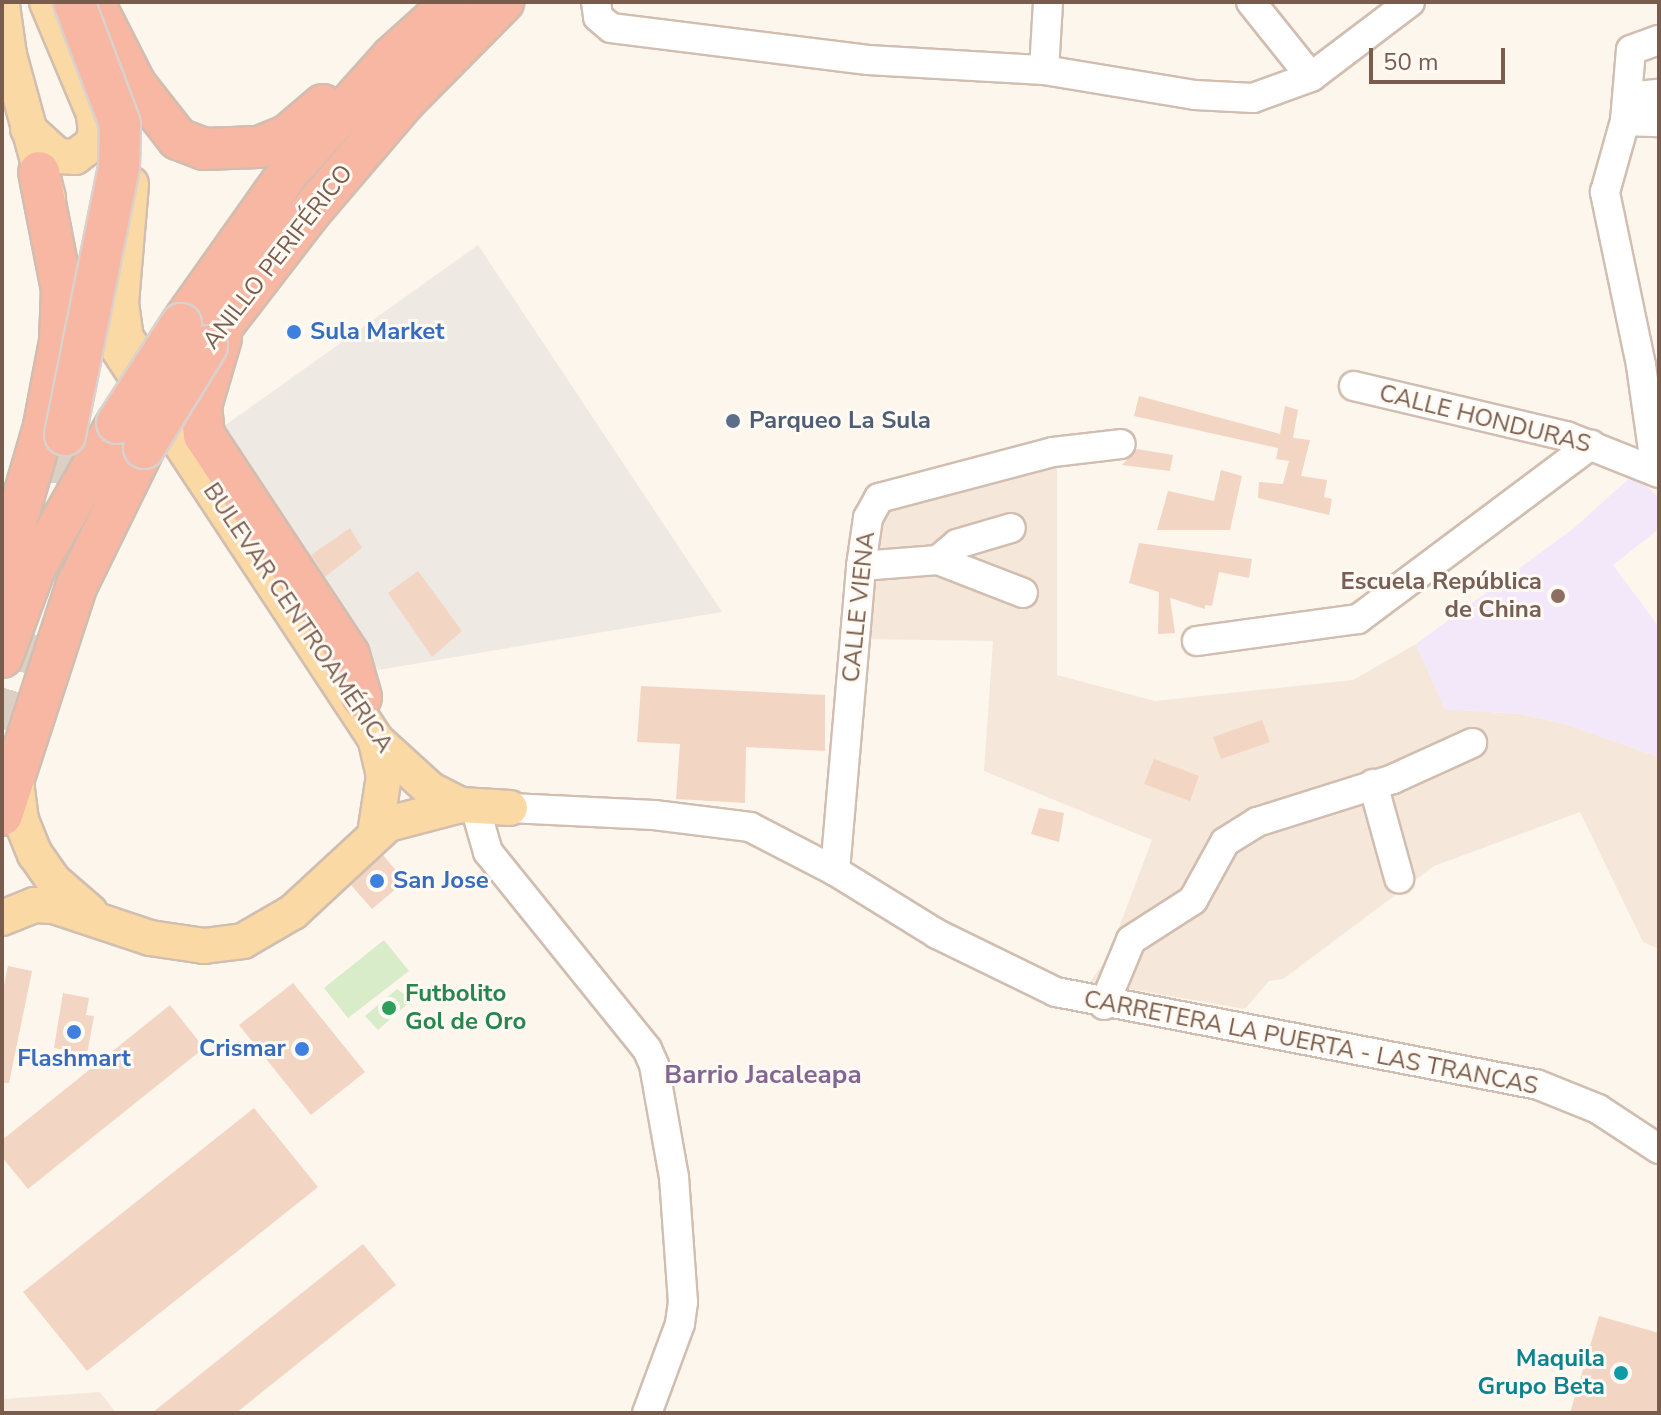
<!DOCTYPE html>
<html>
<head>
<meta charset="utf-8">
<style>
  body { margin:0 }
  #map { position:relative; width:1661px; height:1415px; overflow:hidden; background:#fdf6ec; font-family:"Nunito Sans",sans-serif }
  div>[style] { position:absolute }
  .residential>* { inset:0; background:#f5e8da }
  .industrial>* { inset:0; background:#efe9e4 }
  .education>* { inset:0; background:#f3e8fa }
  .green>* { inset:0; background:#d8ecc9 }
  .building>* { inset:0; background:#f3d5c3 }
  .highway-tunnel>* { height:40px; margin-top:-20px; transform-origin:0; background:repeating-linear-gradient(90deg,#dcd0c4 0 40px,transparent 0 60px) }
  .roads { filter:drop-shadow(2px 0 #d1beb0) drop-shadow(-2px 0 #d1beb0) drop-shadow(0 2px #d1beb0) drop-shadow(0 -2px #d1beb0) }
  .minor>* { height:28px; margin:-14px; padding:0 14px; transform-origin:14px; border-radius:14px; background:#fff }
  .major>* { height:34px; margin:-17px; padding:0 17px; transform-origin:17px; border-radius:17px; background:#fbd9a5 }
  .highway>* { height:40px; margin:-20px; padding:0 20px; transform-origin:20px; border-radius:20px; background:#f7b7a3 }
  .bridges { filter:drop-shadow(2px 0 #dad1cd) drop-shadow(-2px 0 #dad1cd) drop-shadow(0 2px #dad1cd) drop-shadow(0 -2px #dad1cd) }
  .highway-bridge>* { height:40px; margin:-20px; padding:0 20px; transform-origin:20px; border-radius:20px; background:#f7b7a3 }
  .dots>* { width:22px; height:22px; translate:-50% -50%; box-sizing:border-box; border:4px solid #fffaf3; border-radius:50% }
  span { translate:-50% -50%; white-space:nowrap; text-align:center; line-height:1.15; -webkit-text-stroke:6px #fffaf3; paint-order:stroke }
  .street-label { font-size:24px; color:#7a5c4d }
  .shop-label { font-size:24px; color:#366cbe; font-weight:700 }
  .left { translate:0 -50%; text-align:left }
  .right { translate:-100% -50%; text-align:right }
  .service-label { font-size:24px; color:#4e5e75; font-weight:700 }
  .education-label { font-size:24px; color:#785e54; font-weight:700 }
  .leisure-label { font-size:24px; color:#27864d; font-weight:700 }
  .culture-label { font-size:24px; color:#0d838f; font-weight:700 }
  .neighbourhood-label { font-size:26px; color:#846695; font-weight:700 }
  .frame { position:absolute; inset:0; border:4px solid #7a5c4d; pointer-events:none }
  .scale { position:absolute; left:1369px; top:48px; width:136px; height:36px; box-sizing:border-box; border:4px solid #7a5c4d; border-top:0; padding-left:10px; font-size:24px; line-height:28px; white-space:nowrap; color:#7a5c4d; -webkit-text-stroke:6px #fffaf3; paint-order:stroke }
</style>
</head>
<body>
<div id="map">
  <div class="residential">
    <div style="clip-path:polygon(1057px 465px,1057px 675px,1155px 701px,1353px 680px,1416px 644px,1445px 709px,1521px 714px,1565px 724px,1659px 757px,1659px 949px,1643px 942px,1580px 812px,1434px 866px,1283px 979px,1269px 981px,1245px 1009px,1090px 982px,1107px 959px,1152px 840px,984px 771px,993px 641px,863px 639px,877px 515px)"></div>
    <div style="clip-path:polygon(100px 1392px,116px 1413px,2px 1413px,2px 1399px)"></div>
  </div>
  <div class="industrial">
    <div style="clip-path:polygon(478px 245px,722px 612px,378px 670px,220px 429px)"></div>
  </div>
  <div class="education">
    <div style="clip-path:polygon(1634px 474px,1659px 498px,1659px 529px,1613px 565px,1659px 627px,1659px 757px,1565px 724px,1521px 714px,1445px 709px,1416px 644px,1574px 528px)"></div>
  </div>
  <div class="green">
    <div style="clip-path:polygon(384px 940px,409px 971px,348px 1018px,324px 988px)"></div>
    <div style="clip-path:polygon(397px 989px,412px 1000px,378px 1030px,365px 1016px)"></div>
  </div>
  <div class="building">
    <div style="clip-path:polygon(1139px 396px,1280px 434px,1285px 406px,1298px 410px,1293px 438px,1310px 440px,1301px 476px,1327px 480px,1324px 497px,1332px 499px,1329px 515px,1258px 498px,1259px 482px,1283px 484px,1289px 461px,1276px 459px,1278px 448px,1134px 416px)"></div>
    <div style="clip-path:polygon(1137px 449px,1173px 455px,1170px 471px,1122px 465px)"></div>
    <div style="clip-path:polygon(1221px 470px,1242px 476px,1230px 530px,1157px 530px,1168px 491px,1214px 501px)"></div>
    <div style="clip-path:polygon(350px 528px,362px 548px,325px 577px,311px 555px)"></div>
    <div style="clip-path:polygon(1139px 543px,1252px 559px,1249px 578px,1219px 572px,1212px 606px,1205px 605px,1205px 609px,1170px 598px,1175px 633px,1158px 634px,1159px 592px,1129px 583px)"></div>
    <div style="clip-path:polygon(418px 571px,462px 631px,432px 657px,388px 593px)"></div>
    <div style="clip-path:polygon(641px 686px,825px 695px,825px 751px,746px 747px,745px 803px,676px 799px,680px 744px,637px 742px)"></div>
    <div style="clip-path:polygon(1262px 720px,1270px 742px,1221px 759px,1213px 737px)"></div>
    <div style="clip-path:polygon(1154px 759px,1199px 776px,1190px 801px,1144px 784px)"></div>
    <div style="clip-path:polygon(1039px 808px,1064px 813px,1059px 842px,1031px 834px)"></div>
    <div style="clip-path:polygon(383px 855px,405px 881px,372px 909px,351px 885px)"></div>
    <div style="clip-path:polygon(8px 966px,32px 971px,9px 1083px,2px 1083px,2px 995px)"></div>
    <div style="clip-path:polygon(293px 983px,365px 1072px,311px 1115px,239px 1025px)"></div>
    <div style="clip-path:polygon(63px 993px,89px 998px,86px 1015px,94px 1016px,87px 1054px,54px 1048px)"></div>
    <div style="clip-path:polygon(170px 1005px,204px 1048px,28px 1189px,2px 1157px,2px 1140px)"></div>
    <div style="clip-path:polygon(254px 1108px,318px 1187px,87px 1371px,23px 1292px)"></div>
    <div style="clip-path:polygon(363px 1244px,396px 1285px,236px 1413px,152px 1413px)"></div>
    <div style="clip-path:polygon(1599px 1316px,1659px 1333px,1659px 1413px,1570px 1413px)"></div>
  </div>
  <div class="highway-tunnel">
    <div style="left:48px;top:543px;width:109px;rotate:-81.1deg"></div>
    <div style="left:2px;top:729px;width:119px;rotate:-74.5deg"></div>
  </div>
  <div class="roads">
    <div class="minor">
      <div style="left:596px;top:2px;width:15px;rotate:82deg"></div>
      <div style="left:598px;top:17px;width:17px;rotate:40deg"></div>
      <div style="left:611px;top:28px;width:259px;rotate:7.1deg"></div>
      <div style="left:868px;top:60px;width:176px;rotate:3.3deg"></div>
      <div style="left:1044px;top:70px;width:153px;rotate:9.4deg"></div>
      <div style="left:1195px;top:95px;width:58px;rotate:3deg"></div>
      <div style="left:1253px;top:98px;width:62px;rotate:-19.9deg"></div>
      <div style="left:1311px;top:77px;width:124px;rotate:-37.1deg"></div>
      <div style="left:1251px;top:2px;width:96px;rotate:51.3deg"></div>
      <div style="left:1044px;top:70px;width:68px;rotate:-86.6deg"></div>
      <div style="left:1628px;top:97px;width:31px;rotate:-6deg"></div>
      <div style="left:1625px;top:121px;width:34px;rotate:2deg"></div>
      <div style="left:1354px;top:386px;width:218px;rotate:13.3deg"></div>
      <div style="left:1566px;top:436px;width:100px;rotate:21.7deg"></div>
      <div style="left:1656px;top:471px;width:107px;rotate:-98.1deg"></div>
      <div style="left:1641px;top:365px;width:177px;rotate:-101.8deg"></div>
      <div style="left:1605px;top:192px;width:74px;rotate:-74.3deg"></div>
      <div style="left:1625px;top:121px;width:71px;rotate:-85.2deg"></div>
      <div style="left:1631px;top:50px;width:30px;rotate:-20deg"></div>
      <div style="left:938px;top:560px;width:25px;rotate:-40deg"></div>
      <div style="left:957px;top:544px;width:56px;rotate:-16.5deg"></div>
      <div style="left:861px;top:566px;width:77px;rotate:-4.5deg"></div>
      <div style="left:938px;top:560px;width:91px;rotate:21.2deg"></div>
      <div style="left:1197px;top:641px;width:162px;rotate:-7.8deg"></div>
      <div style="left:1358px;top:619px;width:291px;rotate:-36.8deg"></div>
      <div style="left:1373px;top:784px;width:98px;rotate:74.5deg"></div>
      <div style="left:475px;top:807px;width:47px;rotate:73.9deg"></div>
      <div style="left:488px;top:852px;width:253px;rotate:51.1deg"></div>
      <div style="left:647px;top:1049px;width:17px;rotate:66deg"></div>
      <div style="left:654px;top:1065px;width:114px;rotate:79.9deg"></div>
      <div style="left:674px;top:1177px;width:125px;rotate:85.9deg"></div>
      <div style="left:683px;top:1302px;width:22px;rotate:98deg"></div>
      <div style="left:680px;top:1324px;width:95px;rotate:110.3deg"></div>
      <div style="left:510px;top:808px;width:144px;rotate:2.8deg"></div>
      <div style="left:654px;top:815px;width:97px;rotate:7.1deg"></div>
      <div style="left:750px;top:827px;width:96px;rotate:27.4deg"></div>
      <div style="left:835px;top:871px;width:120px;rotate:31.7deg"></div>
      <div style="left:937px;top:934px;width:132px;rotate:26deg"></div>
      <div style="left:1056px;top:992px;width:489px;rotate:10.9deg"></div>
      <div style="left:1536px;top:1084px;width:67px;rotate:22deg"></div>
      <div style="left:1598px;top:1109px;width:73px;rotate:33.3deg"></div>
      <div style="left:835px;top:871px;width:306px;rotate:-85.1deg"></div>
      <div style="left:861px;top:566px;width:49px;rotate:-81.7deg"></div>
      <div style="left:868px;top:518px;width:23px;rotate:-61deg"></div>
      <div style="left:879px;top:498px;width:180px;rotate:-14.8deg"></div>
      <div style="left:1053px;top:452px;width:68px;rotate:-6.7deg"></div>
      <div style="left:1104px;top:1005px;width:70px;rotate:-67.4deg"></div>
      <div style="left:1131px;top:940px;width:74px;rotate:-32.8deg"></div>
      <div style="left:1193px;top:900px;width:66px;rotate:-61.1deg"></div>
      <div style="left:1225px;top:842px;width:38px;rotate:-32deg"></div>
      <div style="left:1257px;top:822px;width:143px;rotate:-17.5deg"></div>
      <div style="left:1393px;top:779px;width:87px;rotate:-24.5deg"></div>
    </div>
    <div class="major">
      <div style="left:2px;top:5px;width:50px;rotate:82deg"></div>
      <div style="left:9px;top:55px;width:148px;rotate:74.7deg"></div>
      <div style="left:28px;top:129px;width:40px;rotate:42deg"></div>
      <div style="left:58px;top:156px;width:17px;rotate:3deg"></div>
      <div style="left:75px;top:157px;width:20px;rotate:-37deg"></div>
      <div style="left:91px;top:145px;width:12px;rotate:-66deg"></div>
      <div style="left:96px;top:134px;width:20px;rotate:-96deg"></div>
      <div style="left:94px;top:114px;width:121px;rotate:-112.8deg"></div>
      <div style="left:131px;top:184px;width:119px;rotate:94.8deg"></div>
      <div style="left:121px;top:303px;width:35px;rotate:82deg"></div>
      <div style="left:126px;top:338px;width:12px;rotate:55deg"></div>
      <div style="left:85px;top:287px;width:68px;rotate:61.9deg"></div>
      <div style="left:117px;top:347px;width:471px;rotate:56.6deg"></div>
      <div style="left:376px;top:740px;width:74px;rotate:42.3deg"></div>
      <div style="left:431px;top:790px;width:34px;rotate:27deg"></div>
      <div style="left:461px;top:805px;width:49px;rotate:3.5deg"></div>
      <div style="left:15px;top:774px;width:46px;rotate:82.6deg"></div>
      <div style="left:21px;top:820px;width:37px;rotate:68deg"></div>
      <div style="left:35px;top:854px;width:32px;rotate:55deg"></div>
      <div style="left:53px;top:880px;width:49px;rotate:40.9deg"></div>
      <div style="left:375px;top:834px;width:59px;rotate:-81.2deg"></div>
      <div style="left:384px;top:776px;width:37px;rotate:-103deg"></div>
      <div style="left:2px;top:918px;width:35px;rotate:-22deg"></div>
      <div style="left:34px;top:905px;width:20px;rotate:3deg"></div>
      <div style="left:54px;top:906px;width:101px;rotate:18.4deg"></div>
      <div style="left:150px;top:938px;width:55px;rotate:8.4deg"></div>
      <div style="left:204px;top:946px;width:39px;rotate:-7deg"></div>
      <div style="left:243px;top:941px;width:58px;rotate:-30.1deg"></div>
      <div style="left:293px;top:912px;width:129px;rotate:-42.8deg"></div>
      <div style="left:388px;top:824px;width:75px;rotate:-14.6deg"></div>
    </div>
    <div class="highway">
      <div style="left:95px;top:5px;width:89px;rotate:63.1deg"></div>
      <div style="left:135px;top:84px;width:70px;rotate:52deg"></div>
      <div style="left:178px;top:139px;width:28px;rotate:21deg"></div>
      <div style="left:204px;top:149px;width:55px;rotate:-2.1deg"></div>
      <div style="left:259px;top:147px;width:31px;rotate:-22deg"></div>
      <div style="left:288px;top:135px;width:46px;rotate:-40.6deg"></div>
      <div style="left:181px;top:324px;width:185px;rotate:-54.7deg"></div>
      <div style="left:288px;top:173px;width:156px;rotate:-48.1deg"></div>
      <div style="left:392px;top:57px;width:82px;rotate:-42deg"></div>
      <div style="left:221px;top:338px;width:71px;rotate:106.4deg"></div>
      <div style="left:201px;top:406px;width:29px;rotate:84deg"></div>
      <div style="left:204px;top:435px;width:263px;rotate:56.6deg"></div>
      <div style="left:349px;top:655px;width:44px;rotate:74.1deg"></div>
      <div style="left:207px;top:346px;width:170px;rotate:-52.4deg"></div>
      <div style="left:311px;top:211px;width:143px;rotate:-49.5deg"></div>
      <div style="left:404px;top:102px;width:141px;rotate:-45.3deg"></div>
      <div style="left:2px;top:571px;width:151px;rotate:-73.8deg"></div>
      <div style="left:44px;top:426px;width:86px;rotate:-79.3deg"></div>
      <div style="left:60px;top:341px;width:51px;rotate:-87.8deg"></div>
      <div style="left:62px;top:290px;width:120px;rotate:-101deg"></div>
      <div style="left:2px;top:657px;width:95px;rotate:-69.7deg"></div>
      <div style="left:35px;top:568px;width:167px;rotate:-60.5deg"></div>
      <div style="left:2px;top:815px;width:240px;rotate:-72deg"></div>
      <div style="left:76px;top:587px;width:155px;rotate:-63.9deg"></div>
    </div>
  </div>
  <div class="bridges">
    <div class="highway-bridge">
      <div style="left:117px;top:423px;width:118px;rotate:-57.1deg"></div>
      <div style="left:65px;top:435px;width:273px;rotate:-78.6deg"></div>
      <div style="left:119px;top:167px;width:43px;rotate:-88.7deg"></div>
      <div style="left:120px;top:124px;width:130px;rotate:-110.7deg"></div>
      <div style="left:144px;top:448px;width:120px;rotate:-58.3deg"></div>
    </div>
  </div>
  <div class="dots">
    <div style="left:294px;top:332px;background:#3f7fe0"></div>
    <div style="left:733px;top:421px;background:#5c6f8a"></div>
    <div style="left:1558px;top:596px;background:#8d6e63"></div>
    <div style="left:377px;top:881px;background:#3f7fe0"></div>
    <div style="left:389px;top:1008px;background:#2e9e5b"></div>
    <div style="left:74px;top:1032px;background:#3f7fe0"></div>
    <div style="left:302px;top:1049px;background:#3f7fe0"></div>
    <div style="left:1621px;top:1373px;background:#0f9aa8"></div>
  </div>
  <div class="street-label">
    <span style="left:278px;top:257px;rotate:-52deg">ANILLO PERIFÉRICO</span>
    <span style="left:1485px;top:419px;rotate:14deg">CALLE HONDURAS</span>
    <span style="left:859px;top:607px;rotate:-84deg">CALLE VIENA</span>
    <span style="left:298px;top:618px;rotate:56deg">BULEVAR CENTROAMÉRICA</span>
    <span style="left:1311px;top:1043px;rotate:11deg">CARRETERA LA PUERTA - LAS TRANCAS</span>
  </div>
  <div class="shop-label">
    <span class="left" style="left:310px;top:332px">Sula Market</span>
    <span class="left" style="left:393px;top:881px">San Jose</span>
    <span class="right" style="left:286px;top:1049px">Crismar</span>
    <span style="left:74px;top:1059px">Flashmart</span>
  </div>
  <div class="service-label">
    <span class="left" style="left:749px;top:421px">Parqueo La Sula</span>
  </div>
  <div class="education-label">
    <span class="right" style="left:1542px;top:596px">Escuela República<br>de China</span>
  </div>
  <div class="leisure-label">
    <span class="left" style="left:405px;top:1008px">Futbolito<br>Gol de Oro</span>
  </div>
  <div class="culture-label">
    <span class="right" style="left:1605px;top:1373px">Maquila<br>Grupo Beta</span>
  </div>
  <div class="neighbourhood-label">
    <span style="left:763px;top:1075px">Barrio Jacaleapa</span>
  </div>
  <div class="frame"></div>
  <div class="scale">50 m</div>
</div>
</body>
</html>
